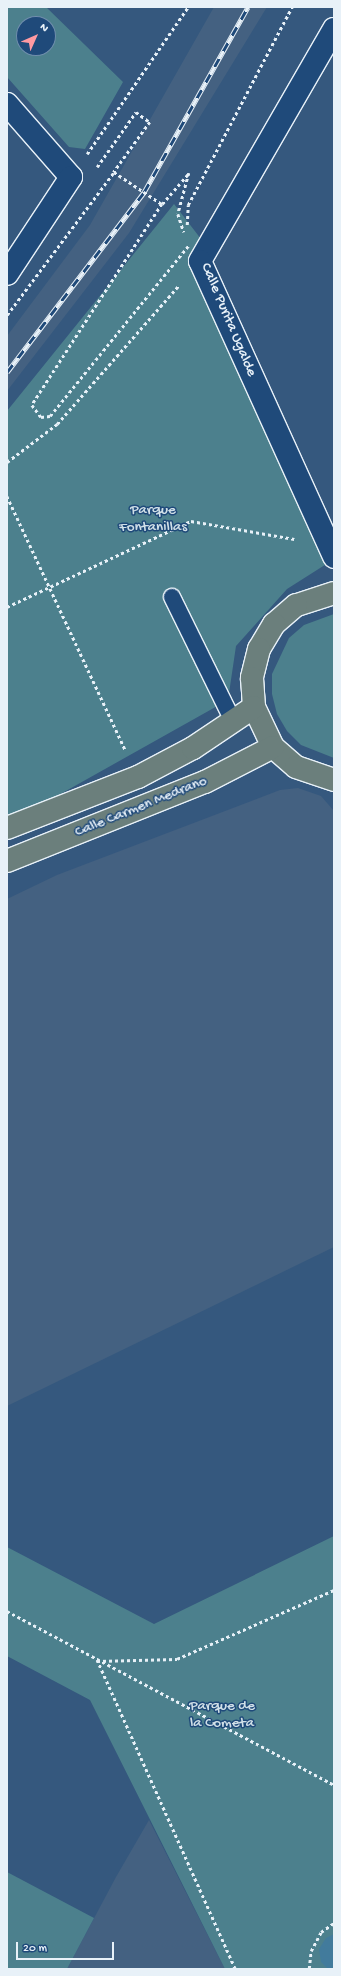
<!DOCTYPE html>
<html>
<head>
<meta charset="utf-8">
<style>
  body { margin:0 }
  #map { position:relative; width:341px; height:1976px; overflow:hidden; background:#35587e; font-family:"Gochi Hand",sans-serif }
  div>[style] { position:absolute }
  .built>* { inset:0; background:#446181 }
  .green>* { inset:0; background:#4c808d }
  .water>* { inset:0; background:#427b9c }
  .path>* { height:2.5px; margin-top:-1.25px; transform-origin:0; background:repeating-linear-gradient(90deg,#e8f1f8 0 3px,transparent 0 6px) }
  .roads { filter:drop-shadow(1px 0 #e8f1f8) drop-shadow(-1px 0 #e8f1f8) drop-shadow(0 1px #e8f1f8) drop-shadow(0 -1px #e8f1f8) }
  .lane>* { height:16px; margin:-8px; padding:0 8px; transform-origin:8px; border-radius:8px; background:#1f4a7a }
  .street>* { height:22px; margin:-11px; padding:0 11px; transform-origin:11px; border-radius:11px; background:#1f4a7a }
  .primary>* { height:22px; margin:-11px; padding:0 11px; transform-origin:11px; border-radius:11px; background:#6b7f7c }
  .rail>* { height:4.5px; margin-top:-2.25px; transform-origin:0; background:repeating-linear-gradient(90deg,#1f4a7a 0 9px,#e8f1f8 0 18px); box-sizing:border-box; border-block:1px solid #e8f1f8 }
  .path-bridge>* { height:2.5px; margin-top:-1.25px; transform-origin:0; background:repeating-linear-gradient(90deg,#e8f1f8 0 3px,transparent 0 6px) }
  span { translate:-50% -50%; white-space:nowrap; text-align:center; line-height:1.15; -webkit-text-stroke:3px #1f4a7a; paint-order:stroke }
  .street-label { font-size:15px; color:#e8f1f8 }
  .park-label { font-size:15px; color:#d1e0e8 }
  .frame { position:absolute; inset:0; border:8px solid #e8f1f8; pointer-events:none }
  .north { position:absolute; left:16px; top:16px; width:40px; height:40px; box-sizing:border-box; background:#1f4a7a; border:1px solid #6f8dac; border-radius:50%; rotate:45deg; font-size:11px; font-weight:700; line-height:16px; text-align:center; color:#e8f1f8 }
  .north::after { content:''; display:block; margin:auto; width:14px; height:18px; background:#ff9aa2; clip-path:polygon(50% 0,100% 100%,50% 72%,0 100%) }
  .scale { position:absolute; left:16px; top:1942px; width:98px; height:18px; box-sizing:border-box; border:2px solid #e8f1f8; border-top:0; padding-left:5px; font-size:12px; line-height:14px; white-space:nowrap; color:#e8f1f8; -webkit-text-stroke:3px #1f4a7a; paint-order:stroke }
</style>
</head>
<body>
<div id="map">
  <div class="built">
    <div style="clip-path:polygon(214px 7px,267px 7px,129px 233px,7px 391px,7px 336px,90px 225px)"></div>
    <div style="clip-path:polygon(298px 788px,321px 796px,334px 811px,334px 1247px,7px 1406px,7px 899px,57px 875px,280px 790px)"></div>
    <div style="clip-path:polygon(149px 1820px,225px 1969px,67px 1969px,116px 1877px)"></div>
  </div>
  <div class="green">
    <div style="clip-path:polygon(evenodd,7px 7px,46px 7px,123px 82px,85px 149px,69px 147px,7px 77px,7px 7px,24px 24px,48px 24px,48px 48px,24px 48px,24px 24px)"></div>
    <div style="clip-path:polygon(174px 204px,201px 239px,328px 563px,287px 589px,236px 646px,228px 700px,7px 824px,7px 411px)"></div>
    <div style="clip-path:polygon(334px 614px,334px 758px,301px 745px,287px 731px,277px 714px,272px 694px,272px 674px,289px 638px,304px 625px)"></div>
    <div style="clip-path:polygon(334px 1536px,334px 1969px,225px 1969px,90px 1700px,7px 1656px,7px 1547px,154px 1624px)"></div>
    <div style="clip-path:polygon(7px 1872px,94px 1918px,67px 1969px,7px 1969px)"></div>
  </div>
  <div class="water">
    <div style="clip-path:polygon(334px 1934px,334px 1969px,328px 1969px,321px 1962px,319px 1949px,326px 1938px)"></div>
  </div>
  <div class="path">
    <div style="left:87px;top:154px;width:178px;rotate:-55.5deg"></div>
    <div style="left:97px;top:167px;width:67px;rotate:-54.7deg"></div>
    <div style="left:136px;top:112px;width:17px;rotate:36deg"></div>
    <div style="left:150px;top:122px;width:62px;rotate:125.8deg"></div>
    <div style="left:162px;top:204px;width:41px;rotate:-48.9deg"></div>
    <div style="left:189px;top:173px;width:42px;rotate:105deg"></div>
    <div style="left:178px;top:214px;width:19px;rotate:72deg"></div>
    <div style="left:187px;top:225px;width:20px;rotate:-87deg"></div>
    <div style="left:188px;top:205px;width:224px;rotate:-62.3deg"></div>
    <div style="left:7px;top:462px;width:63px;rotate:-37.2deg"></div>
    <div style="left:57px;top:424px;width:185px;rotate:-48.7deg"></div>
    <div style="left:7px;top:496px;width:281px;rotate:65deg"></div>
    <div style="left:7px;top:607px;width:203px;rotate:-25.1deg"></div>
    <div style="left:191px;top:521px;width:105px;rotate:9.9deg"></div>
    <div style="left:7px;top:1611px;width:370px;rotate:28deg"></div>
    <div style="left:235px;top:1969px;width:338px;rotate:-114.1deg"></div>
    <div style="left:97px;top:1661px;width:80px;rotate:-1.4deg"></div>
    <div style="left:177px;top:1659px;width:171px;rotate:-23.7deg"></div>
    <div style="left:309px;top:1969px;width:18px;rotate:-84deg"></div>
    <div style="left:311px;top:1951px;width:21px;rotate:-62deg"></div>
    <div style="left:321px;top:1932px;width:16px;rotate:-35deg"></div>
  </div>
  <div class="roads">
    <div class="lane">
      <div style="left:172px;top:597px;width:138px;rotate:63.8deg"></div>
    </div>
    <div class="street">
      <div style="left:334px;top:29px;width:268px;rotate:120deg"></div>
      <div style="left:200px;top:261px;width:325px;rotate:65.6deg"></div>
      <div style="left:7px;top:104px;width:97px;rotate:48.8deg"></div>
      <div style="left:71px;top:177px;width:116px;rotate:123.4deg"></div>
    </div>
    <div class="primary">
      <div style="left:334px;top:593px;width:40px;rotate:162deg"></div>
      <div style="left:296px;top:605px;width:29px;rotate:139deg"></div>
      <div style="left:274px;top:624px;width:29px;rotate:121deg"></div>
      <div style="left:259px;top:649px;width:30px;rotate:104deg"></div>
      <div style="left:252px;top:678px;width:29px;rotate:86deg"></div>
      <div style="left:254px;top:707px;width:44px;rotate:64.6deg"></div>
      <div style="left:273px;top:747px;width:30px;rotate:41deg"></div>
      <div style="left:296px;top:767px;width:40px;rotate:18.9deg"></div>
      <div style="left:7px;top:828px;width:141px;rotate:-21.3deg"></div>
      <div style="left:138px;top:777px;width:62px;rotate:-27.8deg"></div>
      <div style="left:193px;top:748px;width:73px;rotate:-33.9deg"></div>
      <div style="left:7px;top:861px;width:213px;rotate:-21.8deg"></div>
      <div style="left:205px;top:782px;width:76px;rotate:-27.2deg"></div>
    </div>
  </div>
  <div class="rail">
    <div style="left:7px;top:372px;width:226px;rotate:-52.7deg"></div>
    <div style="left:144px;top:192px;width:212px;rotate:-60.7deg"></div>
  </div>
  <div class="path-bridge">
    <div style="left:7px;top:315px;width:179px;rotate:-53.2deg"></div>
    <div style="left:114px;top:172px;width:58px;rotate:33.7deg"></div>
    <div style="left:162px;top:204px;width:239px;rotate:122.9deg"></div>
    <div style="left:32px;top:405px;width:15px;rotate:53deg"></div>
    <div style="left:41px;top:417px;width:9px;rotate:-6deg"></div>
    <div style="left:50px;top:416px;width:220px;rotate:-50.9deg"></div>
  </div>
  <div class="street-label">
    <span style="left:228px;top:320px;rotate:67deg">Calle Purita Ugalde</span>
    <span style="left:141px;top:807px;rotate:-22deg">Calle Carmen Medrano</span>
  </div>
  <div class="park-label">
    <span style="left:153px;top:519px">Parque<br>Fontanillas</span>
    <span style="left:222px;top:1715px">Parque de<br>la Cometa</span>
  </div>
  <div class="frame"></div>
  <div class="north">N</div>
  <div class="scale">20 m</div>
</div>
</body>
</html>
